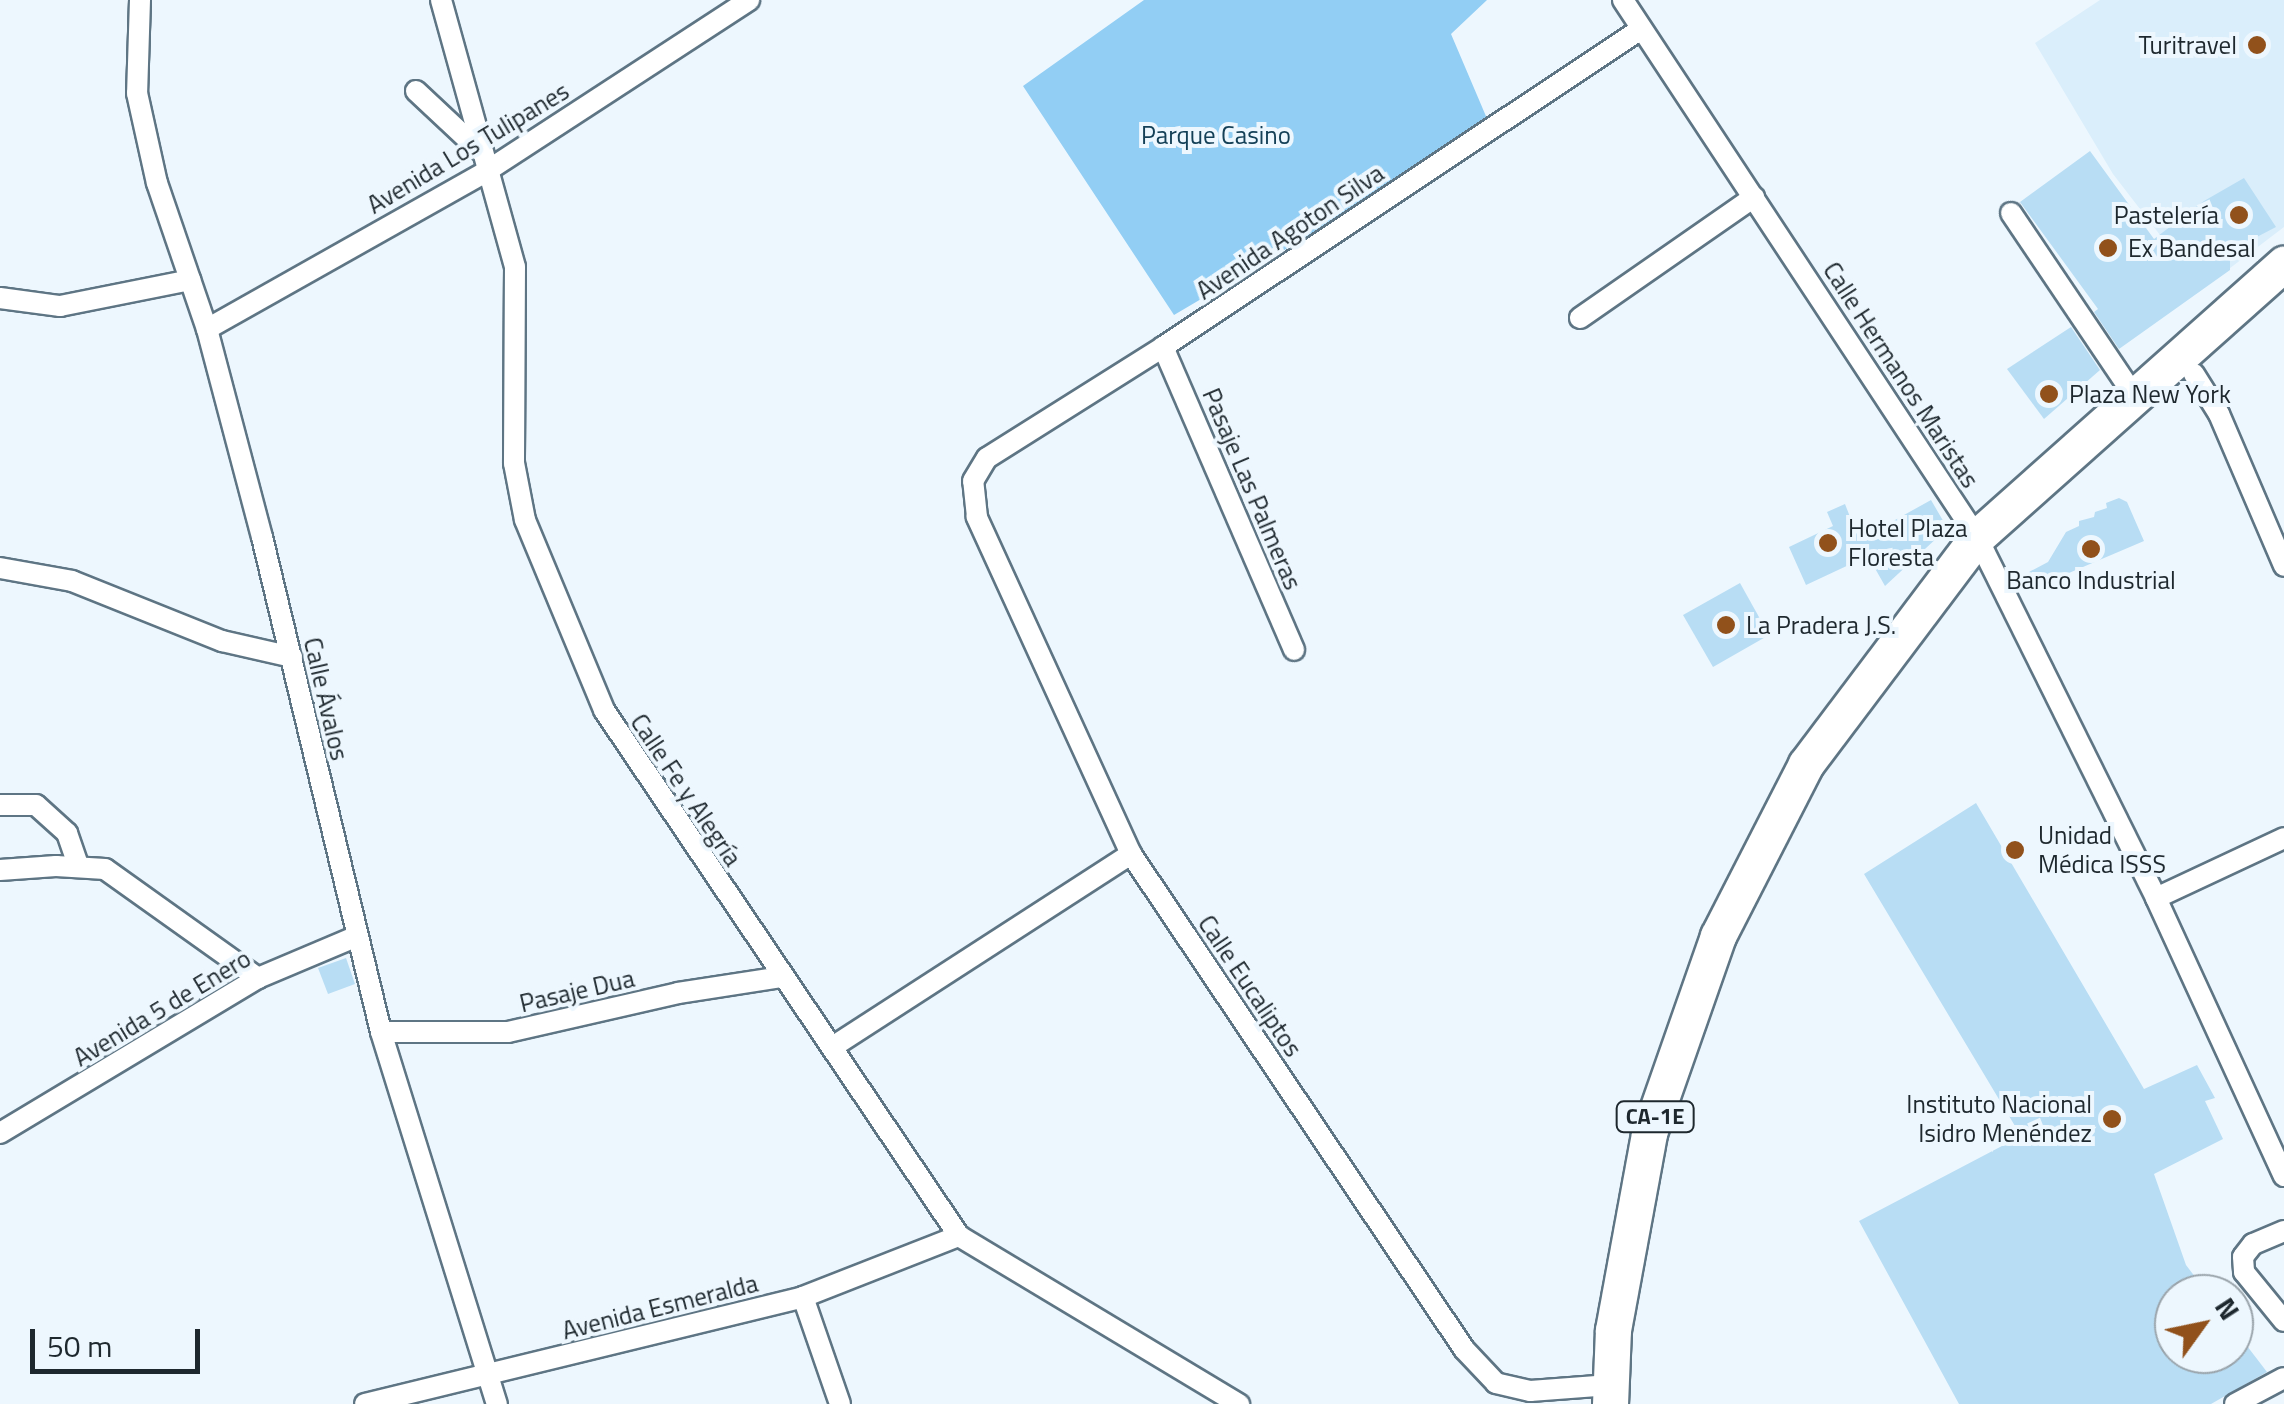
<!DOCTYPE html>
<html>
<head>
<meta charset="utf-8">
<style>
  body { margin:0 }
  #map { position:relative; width:2284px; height:1404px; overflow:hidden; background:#edf7fe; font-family:"Titillium Web",sans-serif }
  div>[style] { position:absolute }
  .built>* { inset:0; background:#daeefb }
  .green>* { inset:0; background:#92cef4 }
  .building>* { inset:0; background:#b8ddf4 }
  .roads { filter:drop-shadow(2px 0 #5e7584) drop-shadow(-2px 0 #5e7584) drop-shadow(0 2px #5e7584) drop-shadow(0 -2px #5e7584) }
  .minor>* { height:20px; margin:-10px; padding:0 10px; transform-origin:10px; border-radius:10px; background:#fff }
  .trunk>* { height:35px; margin:-17.5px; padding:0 17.5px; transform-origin:17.5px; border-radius:17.5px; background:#fff }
  .dots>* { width:28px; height:28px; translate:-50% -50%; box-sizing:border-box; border:5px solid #edf7fe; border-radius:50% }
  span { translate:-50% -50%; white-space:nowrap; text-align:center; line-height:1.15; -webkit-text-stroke:8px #edf7fe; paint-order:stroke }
  .shield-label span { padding:2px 8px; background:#edf7fe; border:2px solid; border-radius:8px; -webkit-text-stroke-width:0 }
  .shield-label { font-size:22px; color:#1e282e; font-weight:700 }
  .poi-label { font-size:25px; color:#1e282e }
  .right { translate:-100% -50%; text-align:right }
  .left { translate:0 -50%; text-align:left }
  .park-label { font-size:25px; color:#144057 }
  .street-label { font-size:25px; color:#1e282e }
  .north { position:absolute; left:2154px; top:1274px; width:100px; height:100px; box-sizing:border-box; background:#edf7fe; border:2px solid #9aa4ab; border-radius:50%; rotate:57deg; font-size:28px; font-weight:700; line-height:40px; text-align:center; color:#1e282e }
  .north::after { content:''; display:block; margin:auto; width:35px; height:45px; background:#91511b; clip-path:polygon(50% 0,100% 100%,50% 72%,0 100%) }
  .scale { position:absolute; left:30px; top:1329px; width:170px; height:45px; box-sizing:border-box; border:5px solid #1e282e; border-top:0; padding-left:12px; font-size:30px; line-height:35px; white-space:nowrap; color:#1e282e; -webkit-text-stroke:8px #edf7fe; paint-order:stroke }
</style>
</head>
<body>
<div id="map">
  <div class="built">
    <div style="clip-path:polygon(2100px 0,2284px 0,2284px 227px,2196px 294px,2160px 235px,2113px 174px,2035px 43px)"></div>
  </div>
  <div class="green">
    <div style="clip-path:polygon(1144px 0,1487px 0,1451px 34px,1491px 128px,1174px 315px,1023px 86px)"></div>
  </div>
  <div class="building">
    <div style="clip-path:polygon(2090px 151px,2154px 239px,2204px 201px,2244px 178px,2276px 227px,2230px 251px,2230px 270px,2119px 349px,2094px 312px,2098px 309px,2020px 202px)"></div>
    <div style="clip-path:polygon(2071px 327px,2100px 370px,2044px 419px,2007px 369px)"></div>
    <div style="clip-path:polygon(2119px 498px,2127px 502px,2144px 541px,2036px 587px,2029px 572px,2048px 562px,2066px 532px,2079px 526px,2079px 521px,2094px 517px,2095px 512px,2107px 508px,2106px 503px)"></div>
    <div style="clip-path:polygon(1931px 500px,1945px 524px,1939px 536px,1885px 586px,1868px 556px,1806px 585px,1789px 547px,1833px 526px,1827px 512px,1845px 504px,1859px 540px)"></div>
    <div style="clip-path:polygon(1740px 583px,1769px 635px,1713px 667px,1683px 615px)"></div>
    <div style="clip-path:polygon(1976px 803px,2144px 1089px,2197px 1065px,2215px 1098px,2205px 1101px,2223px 1139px,2154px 1174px,2186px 1265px,2208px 1294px,2174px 1294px,2174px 1354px,2234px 1354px,2234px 1329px,2267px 1372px,2211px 1404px,1959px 1404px,1859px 1221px,2021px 1136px,1864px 874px)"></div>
    <div style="clip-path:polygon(346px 958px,355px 984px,328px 994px,318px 968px)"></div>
  </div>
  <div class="roads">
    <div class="minor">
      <div style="left:140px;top:0;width:93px;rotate:91.8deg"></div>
      <div style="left:137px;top:93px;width:92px;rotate:77.5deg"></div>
      <div style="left:157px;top:183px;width:154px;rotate:71.1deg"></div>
      <div style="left:207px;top:329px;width:215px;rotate:75.2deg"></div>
      <div style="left:262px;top:537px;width:509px;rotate:76.48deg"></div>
      <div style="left:381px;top:1032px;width:390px;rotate:72.7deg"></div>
      <div style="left:441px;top:0;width:277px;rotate:74.5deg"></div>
      <div style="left:515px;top:267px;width:196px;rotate:90.3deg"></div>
      <div style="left:514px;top:463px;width:58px;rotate:79.1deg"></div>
      <div style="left:525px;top:520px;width:206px;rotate:67.4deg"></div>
      <div style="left:604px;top:710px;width:635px;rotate:55.98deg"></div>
      <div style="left:959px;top:1236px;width:327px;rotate:31deg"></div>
      <div style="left:1623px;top:0;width:643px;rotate:56.61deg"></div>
      <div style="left:1977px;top:537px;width:403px;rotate:63.6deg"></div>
      <div style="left:2156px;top:898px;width:306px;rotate:65.3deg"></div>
      <div style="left:416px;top:91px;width:86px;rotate:43.1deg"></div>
      <div style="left:2011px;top:213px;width:222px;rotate:56deg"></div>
      <div style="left:0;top:298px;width:61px;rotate:7.6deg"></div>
      <div style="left:60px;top:306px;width:133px;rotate:-11.3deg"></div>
      <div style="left:1580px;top:318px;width:212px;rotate:-34.8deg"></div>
      <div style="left:207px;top:329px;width:322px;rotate:-29.4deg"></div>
      <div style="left:487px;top:171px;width:313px;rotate:-33.1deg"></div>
      <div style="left:1163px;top:347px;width:330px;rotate:66.6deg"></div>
      <div style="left:2194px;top:374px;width:47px;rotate:58deg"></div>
      <div style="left:2219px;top:414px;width:165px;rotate:66.8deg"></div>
      <div style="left:0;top:568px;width:73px;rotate:10.2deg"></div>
      <div style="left:72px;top:581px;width:162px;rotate:21.8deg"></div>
      <div style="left:222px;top:641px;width:72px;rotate:12.9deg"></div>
      <div style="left:0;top:805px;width:36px"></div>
      <div style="left:36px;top:805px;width:42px;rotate:42.1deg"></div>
      <div style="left:67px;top:833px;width:36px;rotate:71deg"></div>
      <div style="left:0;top:870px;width:56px;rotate:-4.1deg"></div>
      <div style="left:56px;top:866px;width:49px;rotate:3.5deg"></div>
      <div style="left:105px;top:869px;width:188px;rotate:35.5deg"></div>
      <div style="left:2156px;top:898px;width:141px;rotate:-25.1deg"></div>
      <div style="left:381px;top:1032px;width:127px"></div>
      <div style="left:508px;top:1032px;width:174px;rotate:-12.9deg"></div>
      <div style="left:678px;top:993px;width:104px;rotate:-8.8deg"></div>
      <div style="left:834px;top:1046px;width:354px;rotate:-32.9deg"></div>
      <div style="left:0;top:1133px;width:301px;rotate:-31deg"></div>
      <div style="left:258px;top:978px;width:105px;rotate:-22.9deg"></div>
      <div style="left:2284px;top:1231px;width:34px;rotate:157deg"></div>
      <div style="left:2253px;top:1244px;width:16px;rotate:128deg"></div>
      <div style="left:2243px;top:1257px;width:15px;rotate:86deg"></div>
      <div style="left:2244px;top:1272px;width:63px;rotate:50.8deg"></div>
      <div style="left:803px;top:1297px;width:113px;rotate:70.9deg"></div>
      <div style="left:1610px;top:1385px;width:80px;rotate:175.7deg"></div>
      <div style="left:1530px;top:1391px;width:35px;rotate:-167deg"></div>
      <div style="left:1496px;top:1383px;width:47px;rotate:-133.3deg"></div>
      <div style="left:1464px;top:1349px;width:597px;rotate:-123.93deg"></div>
      <div style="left:1131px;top:854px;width:371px;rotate:-114.6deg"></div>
      <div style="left:977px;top:517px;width:36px;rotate:-96deg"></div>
      <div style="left:973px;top:481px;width:27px;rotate:-59deg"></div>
      <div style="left:987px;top:458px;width:208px;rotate:-32.2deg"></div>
      <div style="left:1163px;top:347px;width:574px;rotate:-33.63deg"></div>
      <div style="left:365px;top:1404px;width:451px;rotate:-13.7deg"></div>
      <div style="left:803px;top:1297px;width:168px;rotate:-21.4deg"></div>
      <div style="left:2235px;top:1404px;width:55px;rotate:-28deg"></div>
    </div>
    <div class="trunk">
      <div style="left:1610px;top:1404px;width:74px;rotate:-87.7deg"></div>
      <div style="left:1613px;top:1330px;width:200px;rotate:-79.6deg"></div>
      <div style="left:1649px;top:1133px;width:209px;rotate:-70.7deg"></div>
      <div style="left:1718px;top:936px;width:193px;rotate:-62.9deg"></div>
      <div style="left:1806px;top:764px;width:284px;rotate:-53deg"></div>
      <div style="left:1977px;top:537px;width:411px;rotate:-41.7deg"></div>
    </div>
  </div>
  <div class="dots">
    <div style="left:2257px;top:45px;background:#91511b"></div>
    <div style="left:2239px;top:215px;background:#91511b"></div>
    <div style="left:2108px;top:248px;background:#91511b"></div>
    <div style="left:2049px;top:394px;background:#91511b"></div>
    <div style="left:1828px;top:543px;background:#91511b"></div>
    <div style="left:2091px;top:549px;background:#91511b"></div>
    <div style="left:1726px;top:625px;background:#91511b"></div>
    <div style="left:2015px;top:850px;background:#91511b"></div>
    <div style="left:2112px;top:1119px;background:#91511b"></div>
  </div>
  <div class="shield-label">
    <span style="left:1655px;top:1117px">CA-1E</span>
  </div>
  <div class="poi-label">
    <span class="right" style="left:2237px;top:45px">Turitravel</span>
    <span class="right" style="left:2219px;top:215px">Pastelería</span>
    <span class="left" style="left:2128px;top:248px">Ex Bandesal</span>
    <span class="left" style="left:2069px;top:394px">Plaza New York</span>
    <span class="left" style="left:1848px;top:543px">Hotel Plaza<br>Floresta</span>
    <span style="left:2091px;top:580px">Banco Industrial</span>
    <span class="left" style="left:1746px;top:625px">La Pradera J.S.</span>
    <span class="left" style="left:2038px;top:850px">Unidad<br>Médica ISSS</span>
    <span class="right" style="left:2092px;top:1119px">Instituto Nacional<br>Isidro Menéndez</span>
  </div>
  <div class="park-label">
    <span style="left:1216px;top:135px">Parque Casino</span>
  </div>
  <div class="street-label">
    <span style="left:468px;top:148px;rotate:-31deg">Avenida Los Tulipanes</span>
    <span style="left:1290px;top:232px;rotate:-34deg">Avenida Agoton Silva</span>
    <span style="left:1901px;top:375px;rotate:57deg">Calle Hermanos Maristas</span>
    <span style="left:1252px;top:489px;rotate:67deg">Pasaje Las Palmeras</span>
    <span style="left:326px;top:699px;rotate:77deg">Calle Ávalos</span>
    <span style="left:686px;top:790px;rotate:56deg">Calle Fe y Alegría</span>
    <span style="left:1250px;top:986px;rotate:56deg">Calle Eucaliptos</span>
    <span style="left:577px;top:991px;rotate:-13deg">Pasaje Dua</span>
    <span style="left:162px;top:1008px;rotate:-31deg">Avenida 5 de Enero</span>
    <span style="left:660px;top:1307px;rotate:-14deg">Avenida Esmeralda</span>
  </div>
  <div class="north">N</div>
  <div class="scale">50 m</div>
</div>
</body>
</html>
